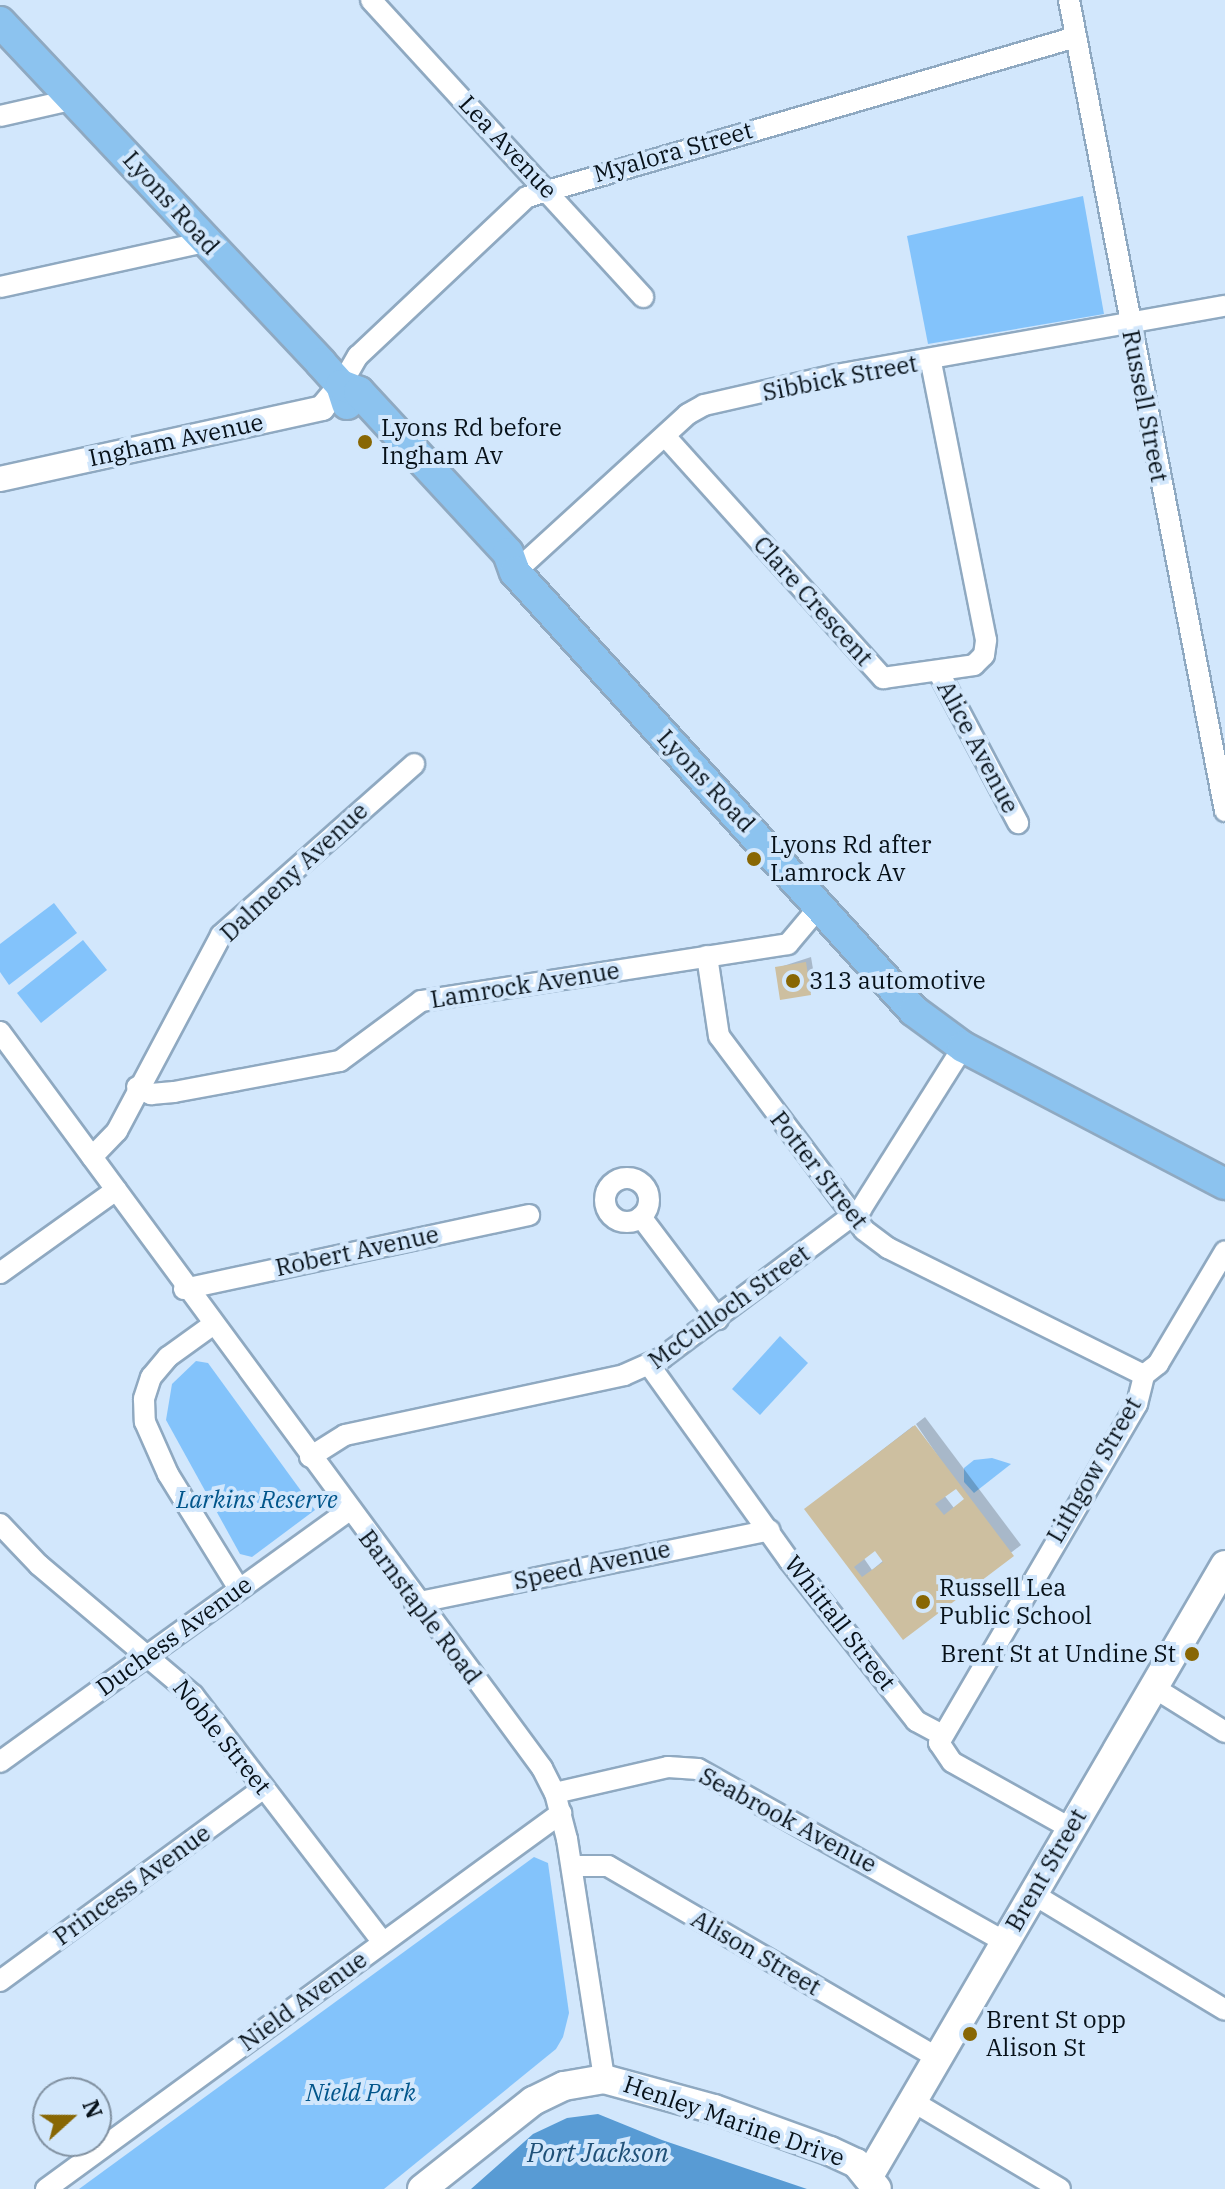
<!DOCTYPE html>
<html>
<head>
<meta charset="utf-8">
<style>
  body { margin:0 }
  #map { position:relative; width:1225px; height:2189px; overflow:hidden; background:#d2e7fc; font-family:"IBM Plex Serif",serif }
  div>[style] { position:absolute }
  .green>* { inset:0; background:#83c3fb }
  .water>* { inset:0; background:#589bd4 }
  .shadow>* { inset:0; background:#0003 }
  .building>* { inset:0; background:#cdbfa0 }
  .roads { filter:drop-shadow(2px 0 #8fa9c1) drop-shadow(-2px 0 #8fa9c1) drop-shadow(0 2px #8fa9c1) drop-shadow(0 -2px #8fa9c1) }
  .minor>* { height:20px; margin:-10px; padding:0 10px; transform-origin:10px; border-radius:10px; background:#fff }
  .minor>.ring { margin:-10px; padding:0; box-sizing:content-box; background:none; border:20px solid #fff; border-radius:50% }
  .tertiary>* { height:24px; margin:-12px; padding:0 12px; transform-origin:12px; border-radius:12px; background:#fff }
  .secondary>* { height:28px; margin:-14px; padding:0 14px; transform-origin:14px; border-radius:14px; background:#fff }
  .primary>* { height:30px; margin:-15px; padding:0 15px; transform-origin:15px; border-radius:15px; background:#8cc3ef }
  .dots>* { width:22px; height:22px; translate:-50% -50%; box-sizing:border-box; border:4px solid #d2e7fc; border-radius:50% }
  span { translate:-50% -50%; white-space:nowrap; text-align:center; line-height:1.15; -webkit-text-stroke:8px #d2e7fc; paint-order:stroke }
  .street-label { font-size:24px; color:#071119 }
  .poi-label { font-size:24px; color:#071119 }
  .left { translate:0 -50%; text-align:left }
  .right { translate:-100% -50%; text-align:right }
  .park-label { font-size:24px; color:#02568b; font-style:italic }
  .water-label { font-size:26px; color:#205178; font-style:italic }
  .north { position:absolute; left:32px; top:2077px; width:80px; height:80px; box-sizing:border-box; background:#d2e7fc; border:2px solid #8191a1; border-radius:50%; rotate:69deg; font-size:22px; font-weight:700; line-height:32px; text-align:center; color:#071119 }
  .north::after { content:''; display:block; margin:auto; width:28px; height:36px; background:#886704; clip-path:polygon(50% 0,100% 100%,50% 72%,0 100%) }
</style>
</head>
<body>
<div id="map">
  <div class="green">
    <div style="clip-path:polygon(1083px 196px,1104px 314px,928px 344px,907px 236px)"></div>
    <div style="clip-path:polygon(54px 903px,77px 933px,9px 985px,0 972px,0 944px)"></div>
    <div style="clip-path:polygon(83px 940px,107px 970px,41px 1023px,17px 993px)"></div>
    <div style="clip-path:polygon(780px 1336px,808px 1363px,760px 1415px,732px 1389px)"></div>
    <div style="clip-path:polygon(196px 1361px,208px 1363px,315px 1510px,252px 1557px,240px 1554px,166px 1420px,172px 1384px)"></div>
    <div style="clip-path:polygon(992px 1458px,1011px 1464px,974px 1493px,964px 1482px,964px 1468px,974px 1460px)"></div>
    <div style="clip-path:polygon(534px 1857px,548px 1863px,569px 2013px,563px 2037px,556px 2049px,384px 2189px,79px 2189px)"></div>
  </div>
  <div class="water">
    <div style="clip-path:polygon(598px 2114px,662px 2140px,807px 2189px,471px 2189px,533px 2134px,567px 2118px)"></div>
  </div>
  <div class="shadow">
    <div style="clip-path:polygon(811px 957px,816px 987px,810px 993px,777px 968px)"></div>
    <div style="clip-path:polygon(evenodd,925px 1417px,1021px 1545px,903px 1637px,806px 1509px,913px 1426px,959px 1487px,916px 1424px,925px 1417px,957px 1486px,966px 1498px,954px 1508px,944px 1495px,957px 1486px,925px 1417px,875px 1548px,884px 1560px,872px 1570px,863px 1557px,875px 1548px)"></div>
  </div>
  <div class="building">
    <div style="clip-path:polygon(806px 962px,811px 995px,780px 1000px,775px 967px)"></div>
    <div style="clip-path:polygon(evenodd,915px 1425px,1014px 1556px,903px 1640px,804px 1509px,915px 1425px,956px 1489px,964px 1499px,944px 1515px,935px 1504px,956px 1489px,915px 1425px,875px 1551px,883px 1562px,862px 1577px,854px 1567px,875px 1551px)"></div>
  </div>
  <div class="roads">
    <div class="minor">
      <div style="left:371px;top:0;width:403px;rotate:47.5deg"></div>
      <div style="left:1069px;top:0;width:826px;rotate:79.11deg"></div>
      <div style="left:0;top:116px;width:77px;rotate:-12.8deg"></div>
      <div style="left:0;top:287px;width:210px;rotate:-12.4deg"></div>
      <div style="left:341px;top:385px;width:34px;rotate:-60deg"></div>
      <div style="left:358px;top:356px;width:232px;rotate:-43.3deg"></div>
      <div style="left:527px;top:197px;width:572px;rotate:-16.25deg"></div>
      <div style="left:665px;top:436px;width:326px;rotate:48deg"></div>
      <div style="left:883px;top:678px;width:92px;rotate:-8.1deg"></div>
      <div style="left:974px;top:665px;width:14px;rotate:-45deg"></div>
      <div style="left:984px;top:655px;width:15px;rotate:-82deg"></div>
      <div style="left:986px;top:640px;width:284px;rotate:-101.2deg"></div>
      <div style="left:515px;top:572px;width:234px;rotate:-42.4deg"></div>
      <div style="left:688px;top:414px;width:18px;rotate:-29deg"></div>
      <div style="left:704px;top:405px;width:135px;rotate:-12.8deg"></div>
      <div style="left:836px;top:375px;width:395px;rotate:-10.1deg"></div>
      <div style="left:938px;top:671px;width:172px;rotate:62.2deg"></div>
      <div style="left:707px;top:956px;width:81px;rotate:81.5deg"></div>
      <div style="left:719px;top:1036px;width:242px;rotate:53.2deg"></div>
      <div style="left:864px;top:1230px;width:30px;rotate:37deg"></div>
      <div style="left:888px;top:1248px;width:286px;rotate:26.4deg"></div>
      <div style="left:0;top:1032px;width:914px;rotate:53.63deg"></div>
      <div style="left:542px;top:1768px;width:28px;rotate:63deg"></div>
      <div style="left:555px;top:1793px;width:48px;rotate:75.4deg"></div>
      <div style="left:567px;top:1839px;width:243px;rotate:81.2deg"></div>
      <div style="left:137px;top:1087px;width:16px;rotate:27deg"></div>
      <div style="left:151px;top:1094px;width:23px;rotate:-5deg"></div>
      <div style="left:174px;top:1092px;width:169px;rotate:-10.6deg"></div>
      <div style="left:340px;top:1061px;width:101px;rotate:-36.5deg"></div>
      <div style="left:421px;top:1001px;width:371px;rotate:-8.8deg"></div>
      <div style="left:788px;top:944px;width:50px;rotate:-49.9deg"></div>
      <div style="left:92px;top:1157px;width:36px;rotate:-46deg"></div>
      <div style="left:117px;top:1131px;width:222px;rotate:-62deg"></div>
      <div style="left:221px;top:935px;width:258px;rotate:-41.5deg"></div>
      <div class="ring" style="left:605px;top:1178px;width:24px;height:24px"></div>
      <div style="left:641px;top:1217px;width:128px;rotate:53deg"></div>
      <div style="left:0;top:1273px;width:143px;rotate:-35.6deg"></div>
      <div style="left:184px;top:1289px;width:353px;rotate:-12.1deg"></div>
      <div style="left:211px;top:1326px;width:53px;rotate:144.2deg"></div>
      <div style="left:168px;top:1357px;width:26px;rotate:130deg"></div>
      <div style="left:151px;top:1377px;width:23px;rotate:108deg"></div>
      <div style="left:144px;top:1399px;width:23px;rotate:88deg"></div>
      <div style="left:145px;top:1422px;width:57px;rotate:66.1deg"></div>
      <div style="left:168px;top:1474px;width:135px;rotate:58.3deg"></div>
      <div style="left:650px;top:1366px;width:239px;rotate:54.4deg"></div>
      <div style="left:789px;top:1560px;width:205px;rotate:51.7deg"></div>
      <div style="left:916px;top:1721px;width:30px;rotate:28deg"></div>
      <div style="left:310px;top:1457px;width:41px;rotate:-32.2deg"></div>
      <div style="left:345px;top:1435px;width:285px;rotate:-12.1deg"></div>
      <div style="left:624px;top:1375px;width:42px;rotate:-24.1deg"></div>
      <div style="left:662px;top:1358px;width:249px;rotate:-36.8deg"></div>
      <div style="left:861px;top:1209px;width:191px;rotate:-57.8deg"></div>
      <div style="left:0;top:1524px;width:57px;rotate:46.4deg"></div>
      <div style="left:39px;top:1565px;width:202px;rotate:40.2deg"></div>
      <div style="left:193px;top:1695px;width:312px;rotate:52.5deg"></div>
      <div style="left:415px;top:1603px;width:362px;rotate:-11.6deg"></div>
      <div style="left:1153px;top:1687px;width:85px;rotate:32deg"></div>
      <div style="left:0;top:1762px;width:430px;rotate:-35.8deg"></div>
      <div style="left:555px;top:1793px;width:116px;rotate:-13deg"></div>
      <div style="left:668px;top:1767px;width:30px;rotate:4deg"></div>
      <div style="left:698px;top:1769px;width:352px;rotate:29.4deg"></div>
      <div style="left:1070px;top:1828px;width:135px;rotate:-150.8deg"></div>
      <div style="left:952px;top:1762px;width:23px;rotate:-124deg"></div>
      <div style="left:939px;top:1743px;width:393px;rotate:-59.7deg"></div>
      <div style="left:1137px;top:1404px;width:30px;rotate:-76deg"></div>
      <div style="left:1144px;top:1375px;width:18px;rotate:-38deg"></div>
      <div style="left:1158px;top:1364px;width:131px;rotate:-59.3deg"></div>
      <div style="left:573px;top:1866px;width:35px"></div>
      <div style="left:608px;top:1866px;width:380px;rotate:30.2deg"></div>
      <div style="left:1033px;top:1894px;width:224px;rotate:31.1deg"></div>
      <div style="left:0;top:1981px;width:327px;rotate:-36.2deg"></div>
      <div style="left:912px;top:2101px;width:172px;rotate:30.7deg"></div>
      <div style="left:46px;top:2189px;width:638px;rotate:-36.13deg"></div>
    </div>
    <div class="tertiary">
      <div style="left:0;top:479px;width:330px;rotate:-12.4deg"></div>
      <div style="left:322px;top:408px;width:30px;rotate:-50deg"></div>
    </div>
    <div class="secondary">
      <div style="left:869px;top:2176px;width:707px;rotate:-59.77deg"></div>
      <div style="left:422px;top:2189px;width:142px;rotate:-38.4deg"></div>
      <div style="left:533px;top:2101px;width:34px;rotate:-26deg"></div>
      <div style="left:564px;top:2086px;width:41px;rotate:-9.9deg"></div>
      <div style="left:604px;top:2079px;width:114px;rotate:15.3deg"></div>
      <div style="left:714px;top:2109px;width:123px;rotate:19.9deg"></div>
      <div style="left:830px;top:2151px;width:29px;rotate:25deg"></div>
      <div style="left:856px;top:2163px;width:33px;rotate:51deg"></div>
    </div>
    <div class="primary">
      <div style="left:0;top:22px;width:468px;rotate:46.7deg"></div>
      <div style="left:321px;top:363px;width:30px;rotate:48deg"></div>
      <div style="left:341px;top:385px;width:20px;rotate:72deg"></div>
      <div style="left:341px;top:385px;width:19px;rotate:21deg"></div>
      <div style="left:359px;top:392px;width:219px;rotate:47.2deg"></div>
      <div style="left:508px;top:553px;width:20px;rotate:70deg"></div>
      <div style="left:515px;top:572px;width:593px;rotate:47.73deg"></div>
      <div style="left:914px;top:1011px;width:61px;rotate:36.3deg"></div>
      <div style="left:963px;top:1047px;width:296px;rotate:27.6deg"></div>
    </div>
  </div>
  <div class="dots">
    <div style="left:365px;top:442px;background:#886704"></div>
    <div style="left:754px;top:859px;background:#886704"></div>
    <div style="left:793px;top:981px;background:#886704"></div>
    <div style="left:923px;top:1602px;background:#886704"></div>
    <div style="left:1192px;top:1654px;background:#886704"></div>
    <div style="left:970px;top:2034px;background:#886704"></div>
  </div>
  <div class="street-label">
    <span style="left:508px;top:147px;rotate:47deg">Lea Avenue</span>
    <span style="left:673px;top:152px;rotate:-16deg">Myalora Street</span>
    <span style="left:171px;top:203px;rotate:48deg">Lyons Road</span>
    <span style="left:840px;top:378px;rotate:-11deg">Sibbick Street</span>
    <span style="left:1145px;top:406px;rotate:79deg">Russell Street</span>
    <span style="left:176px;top:440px;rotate:-12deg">Ingham Avenue</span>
    <span style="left:813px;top:601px;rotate:48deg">Clare Crescent</span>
    <span style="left:978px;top:747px;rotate:62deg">Alice Avenue</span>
    <span style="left:706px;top:781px;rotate:47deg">Lyons Road</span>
    <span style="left:294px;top:872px;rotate:-43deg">Dalmeny Avenue</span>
    <span style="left:525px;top:985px;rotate:-9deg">Lamrock Avenue</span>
    <span style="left:819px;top:1170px;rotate:52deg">Potter Street</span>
    <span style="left:357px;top:1251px;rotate:-12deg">Robert Avenue</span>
    <span style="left:729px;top:1307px;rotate:-36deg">McCulloch Street</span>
    <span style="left:1094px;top:1470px;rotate:-60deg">Lithgow Street</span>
    <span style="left:592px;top:1565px;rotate:-12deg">Speed Avenue</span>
    <span style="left:420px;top:1607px;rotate:53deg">Barnstaple Road</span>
    <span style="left:840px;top:1623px;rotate:52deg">Whittall Street</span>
    <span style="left:174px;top:1636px;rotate:-36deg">Duchess Avenue</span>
    <span style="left:222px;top:1737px;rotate:51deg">Noble Street</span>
    <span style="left:788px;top:1820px;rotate:28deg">Seabrook Avenue</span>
    <span style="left:1046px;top:1870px;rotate:-60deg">Brent Street</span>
    <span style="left:132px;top:1885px;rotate:-36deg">Princess Avenue</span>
    <span style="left:756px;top:1953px;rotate:30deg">Alison Street</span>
    <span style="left:303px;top:2001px;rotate:-36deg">Nield Avenue</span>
    <span style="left:734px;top:2121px;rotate:19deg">Henley Marine Drive</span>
  </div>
  <div class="poi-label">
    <span class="left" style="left:381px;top:442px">Lyons Rd before<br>Ingham Av</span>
    <span class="left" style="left:770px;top:859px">Lyons Rd after<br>Lamrock Av</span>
    <span class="left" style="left:809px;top:981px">313 automotive</span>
    <span class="left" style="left:939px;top:1602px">Russell Lea<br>Public School</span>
    <span class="right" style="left:1176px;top:1654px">Brent St at Undine St</span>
    <span class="left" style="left:986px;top:2034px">Brent St opp<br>Alison St</span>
  </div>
  <div class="park-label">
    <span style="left:257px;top:1500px">Larkins Reserve</span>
    <span style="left:361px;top:2093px">Nield Park</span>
  </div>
  <div class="water-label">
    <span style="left:598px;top:2153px">Port Jackson</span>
  </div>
  <div class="north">N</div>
</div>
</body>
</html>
